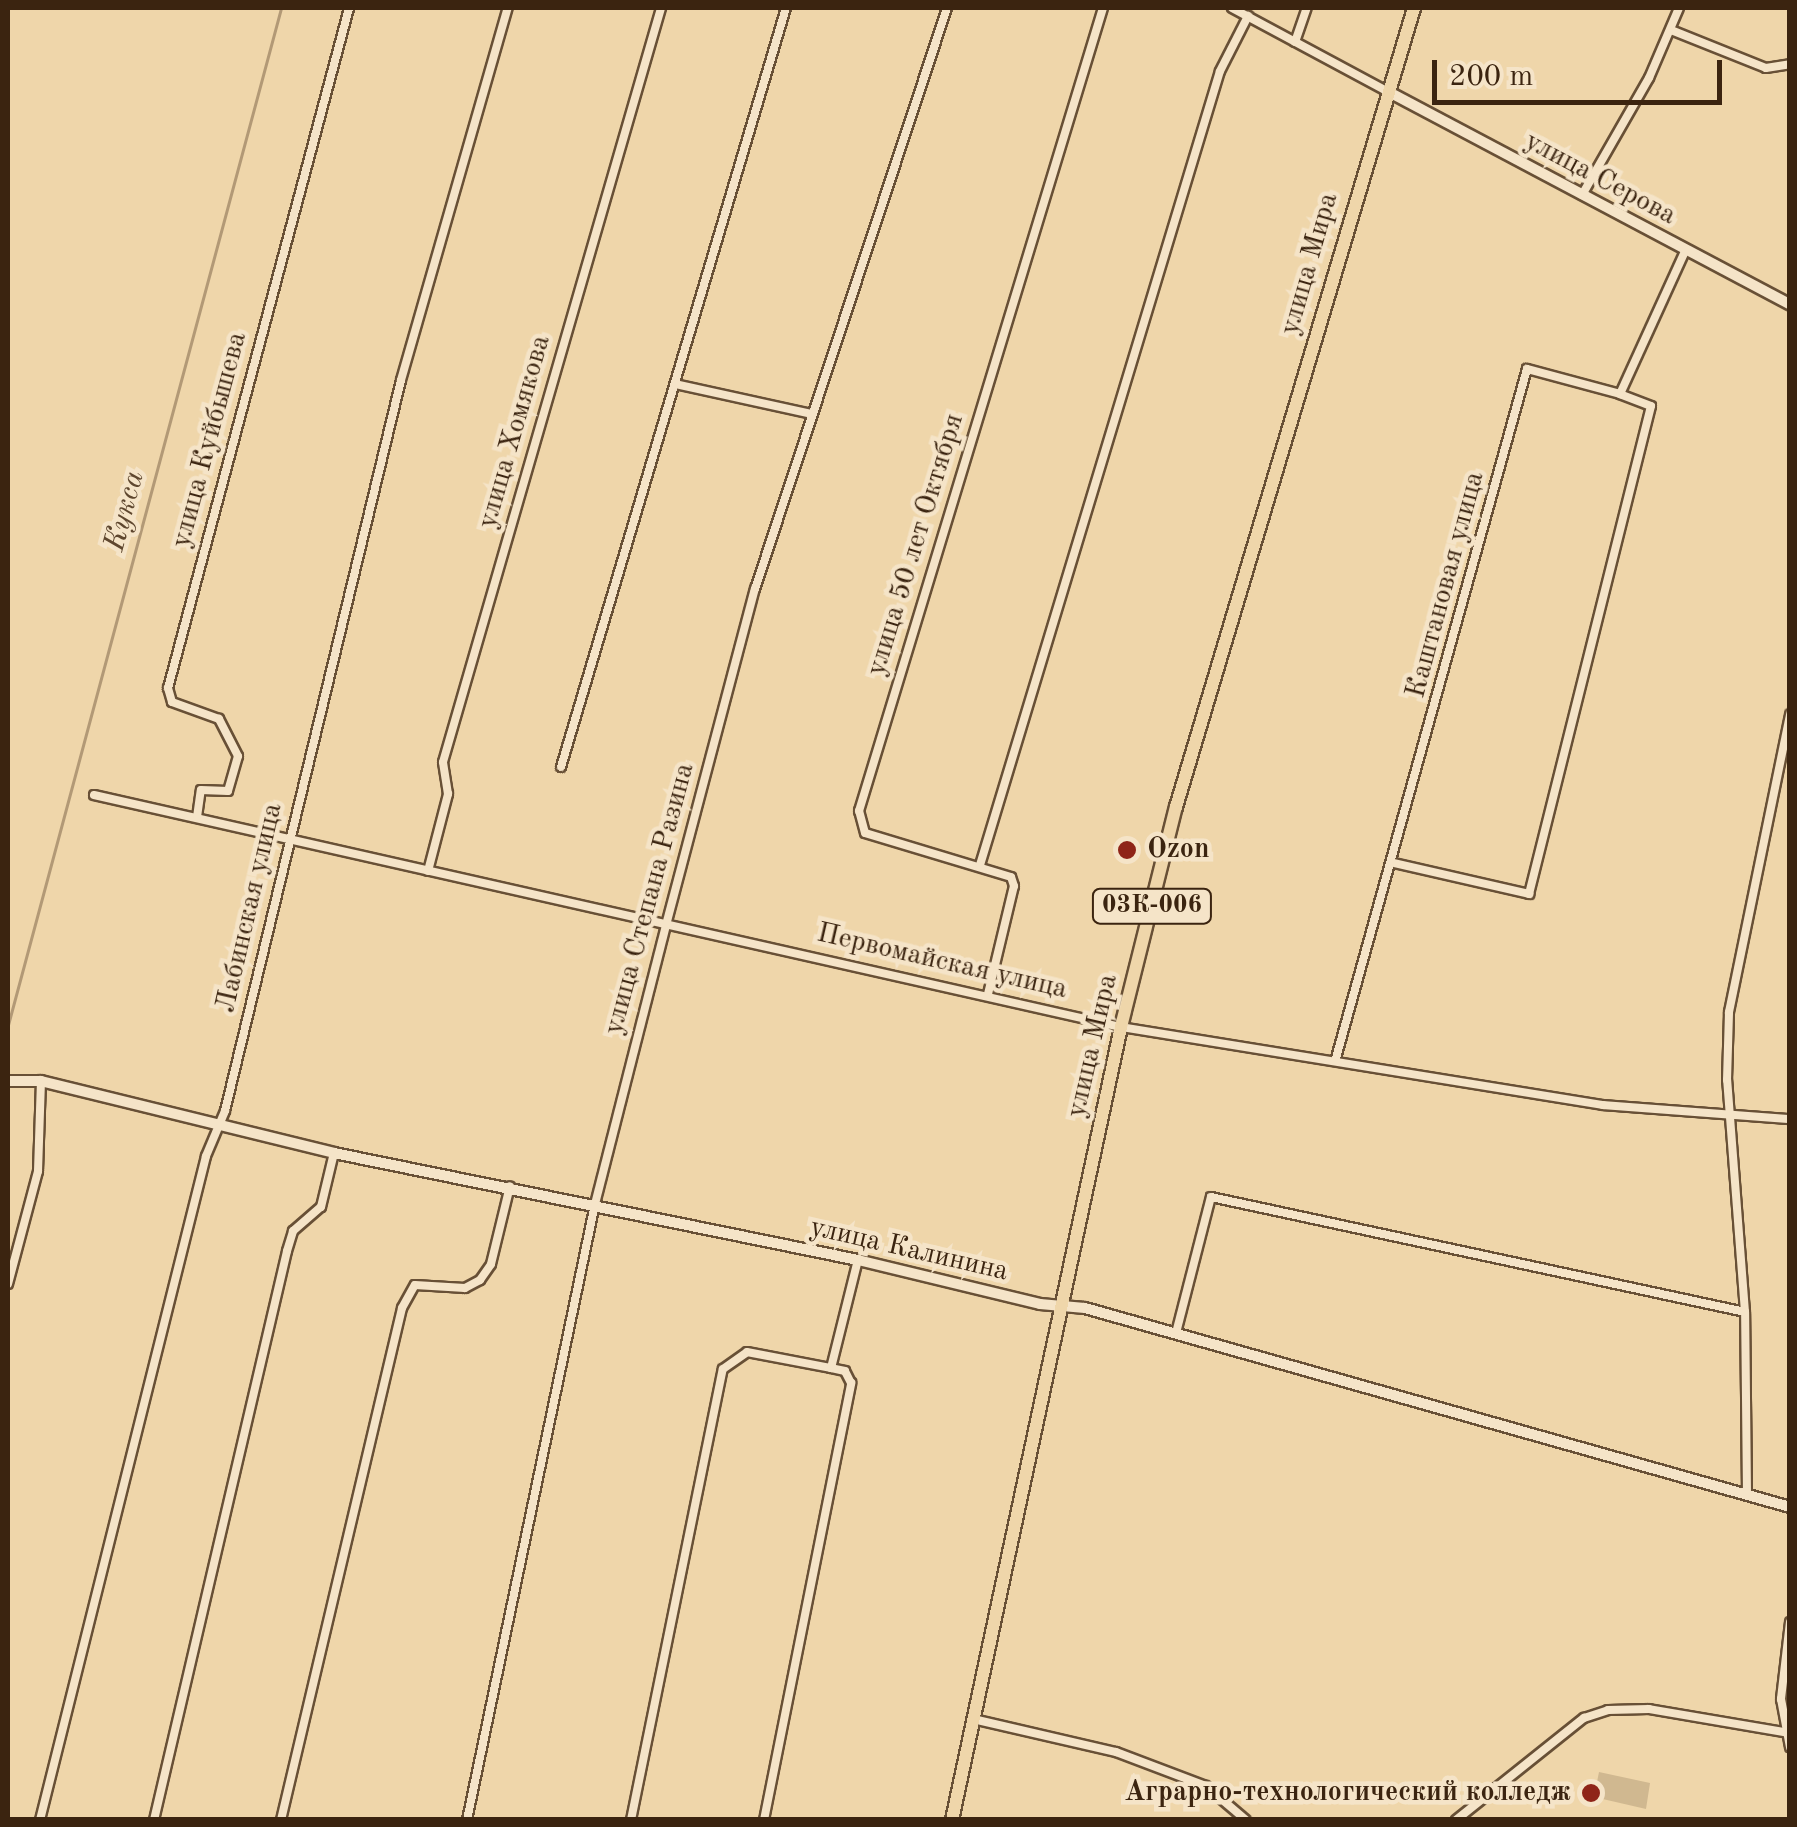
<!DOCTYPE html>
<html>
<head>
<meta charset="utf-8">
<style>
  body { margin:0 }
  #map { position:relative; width:1797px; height:1827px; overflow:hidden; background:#efd6aa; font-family:"Old Standard TT",serif }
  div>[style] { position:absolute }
  .green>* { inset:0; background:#d0b890 }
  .stream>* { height:2.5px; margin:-1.25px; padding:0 1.25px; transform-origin:1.25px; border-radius:1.25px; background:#b29976 }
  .roads { filter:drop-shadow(2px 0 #685036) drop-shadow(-2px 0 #685036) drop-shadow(0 2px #685036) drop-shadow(0 -2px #685036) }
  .minor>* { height:8px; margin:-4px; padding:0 4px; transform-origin:4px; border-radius:4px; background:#f5e4c8 }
  .tertiary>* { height:10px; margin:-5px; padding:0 5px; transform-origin:5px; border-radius:5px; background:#f5e4c8 }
  .primary>* { height:12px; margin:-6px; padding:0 6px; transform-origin:6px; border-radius:6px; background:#efd6aa }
  .dots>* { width:28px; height:28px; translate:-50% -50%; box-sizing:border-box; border:5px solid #f5e4c8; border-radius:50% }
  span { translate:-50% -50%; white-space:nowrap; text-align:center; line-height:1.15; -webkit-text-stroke:9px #f5e4c8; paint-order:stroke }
  .shield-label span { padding:2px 8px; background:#f5e4c8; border:2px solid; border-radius:8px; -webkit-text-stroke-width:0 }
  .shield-label { font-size:25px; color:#3b2410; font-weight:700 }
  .street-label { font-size:28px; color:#3b2410 }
  .poi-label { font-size:28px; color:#3b2410; font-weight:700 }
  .left { translate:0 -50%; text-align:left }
  .right { translate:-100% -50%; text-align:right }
  .water-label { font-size:30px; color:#5f472f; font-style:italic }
  .frame { position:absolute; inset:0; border:10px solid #3b2410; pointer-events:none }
  .scale { position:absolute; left:1432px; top:60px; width:290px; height:45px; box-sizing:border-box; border:5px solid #3b2410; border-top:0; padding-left:12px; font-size:30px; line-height:35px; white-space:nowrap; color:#3b2410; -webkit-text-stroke:8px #f5e4c8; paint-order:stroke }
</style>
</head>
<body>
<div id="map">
  <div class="green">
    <div style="clip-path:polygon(1599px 1772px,1650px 1783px,1646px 1809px,1594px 1797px)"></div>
  </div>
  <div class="stream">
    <div style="left:8px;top:1025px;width:1053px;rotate:-74.97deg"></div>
  </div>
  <div class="roads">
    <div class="minor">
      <div style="left:1232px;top:8px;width:176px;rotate:28.2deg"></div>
      <div style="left:1671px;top:30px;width:102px;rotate:21.8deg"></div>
      <div style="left:1766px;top:68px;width:24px;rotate:-9deg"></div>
      <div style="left:1295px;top:42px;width:36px;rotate:-71deg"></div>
      <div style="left:1582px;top:195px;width:135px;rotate:-60.2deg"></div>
      <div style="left:1649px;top:78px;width:76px;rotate:-66.8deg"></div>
      <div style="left:675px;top:384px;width:139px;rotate:12.4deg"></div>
      <div style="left:561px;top:767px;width:792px;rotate:-73.49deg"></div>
      <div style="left:94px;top:795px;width:1053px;rotate:12.73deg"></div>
      <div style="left:1121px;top:1027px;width:488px;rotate:9.2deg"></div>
      <div style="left:1603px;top:1105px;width:188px;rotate:4.3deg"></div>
      <div style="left:197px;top:817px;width:27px;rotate:-82deg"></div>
      <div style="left:201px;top:790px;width:27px;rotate:2deg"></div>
      <div style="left:228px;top:791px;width:36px;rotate:-74deg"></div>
      <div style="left:238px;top:756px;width:42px;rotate:-117.2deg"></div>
      <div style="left:219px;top:719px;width:50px;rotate:-160.1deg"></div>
      <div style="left:172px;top:702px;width:15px;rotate:-106deg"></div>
      <div style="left:168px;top:688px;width:704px;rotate:-75.09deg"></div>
      <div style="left:1394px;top:863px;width:139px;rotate:12.9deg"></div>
      <div style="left:1529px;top:894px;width:503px;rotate:-75.96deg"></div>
      <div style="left:1651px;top:406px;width:33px;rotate:-159deg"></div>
      <div style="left:980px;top:865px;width:829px;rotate:-73.18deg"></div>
      <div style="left:1220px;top:71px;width:62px;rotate:-63deg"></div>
      <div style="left:428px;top:871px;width:80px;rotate:-75.4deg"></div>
      <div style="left:448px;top:794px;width:32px;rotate:-99deg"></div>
      <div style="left:443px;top:762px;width:785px;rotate:-73.87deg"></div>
      <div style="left:988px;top:994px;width:111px;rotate:-76.5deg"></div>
      <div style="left:1014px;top:886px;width:9px;rotate:-108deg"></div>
      <div style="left:1011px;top:877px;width:152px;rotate:-163.2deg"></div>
      <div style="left:865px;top:833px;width:23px;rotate:-105deg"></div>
      <div style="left:859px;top:811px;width:839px;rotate:-73.1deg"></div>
      <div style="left:1336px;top:1058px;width:715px;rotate:-74.51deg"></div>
      <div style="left:1527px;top:369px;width:96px;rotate:15deg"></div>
      <div style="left:1620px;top:394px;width:159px;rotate:-65.5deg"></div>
      <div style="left:8px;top:1284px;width:117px;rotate:-75.1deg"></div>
      <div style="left:38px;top:1171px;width:90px;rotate:-88.1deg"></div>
      <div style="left:1176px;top:1333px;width:140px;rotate:-75.6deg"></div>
      <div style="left:1211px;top:1197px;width:546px;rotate:12.15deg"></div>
      <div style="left:1747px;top:1493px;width:181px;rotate:-90.6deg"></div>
      <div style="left:1745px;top:1312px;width:233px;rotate:-94.4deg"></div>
      <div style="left:1727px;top:1080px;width:68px;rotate:-88.3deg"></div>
      <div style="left:1729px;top:1012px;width:304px;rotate:-78.4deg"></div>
      <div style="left:1790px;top:1622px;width:78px;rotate:96.7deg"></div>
      <div style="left:1781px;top:1699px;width:49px;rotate:79.4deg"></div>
      <div style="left:973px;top:1719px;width:147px;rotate:13deg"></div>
      <div style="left:1116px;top:1752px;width:96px;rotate:20.7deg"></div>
      <div style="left:1206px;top:1786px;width:52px;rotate:40.4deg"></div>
      <div style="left:40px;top:1820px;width:684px;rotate:-75.96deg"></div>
      <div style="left:206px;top:1156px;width:49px;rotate:-67.1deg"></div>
      <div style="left:225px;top:1111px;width:752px;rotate:-76.46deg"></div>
      <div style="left:401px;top:380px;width:387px;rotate:-74deg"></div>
      <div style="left:154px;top:1820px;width:584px;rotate:-76.84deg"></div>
      <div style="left:287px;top:1251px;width:21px;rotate:-73deg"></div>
      <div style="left:293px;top:1231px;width:37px;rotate:-41deg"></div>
      <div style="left:321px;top:1207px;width:56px;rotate:-76.5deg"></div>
      <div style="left:281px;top:1820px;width:526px;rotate:-76.7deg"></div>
      <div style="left:402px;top:1308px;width:26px;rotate:-61deg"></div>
      <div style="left:415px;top:1285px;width:50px;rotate:3.4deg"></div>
      <div style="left:465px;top:1288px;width:17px;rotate:-28deg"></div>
      <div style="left:480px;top:1280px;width:19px;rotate:-55deg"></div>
      <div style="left:491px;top:1264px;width:80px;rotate:-76.3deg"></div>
      <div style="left:467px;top:1820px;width:629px;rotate:-78.26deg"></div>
      <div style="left:595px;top:1204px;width:288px;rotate:-75.7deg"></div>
      <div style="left:666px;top:925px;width:348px;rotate:-75.2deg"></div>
      <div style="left:755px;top:589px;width:612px;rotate:-71.71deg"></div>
      <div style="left:631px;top:1820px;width:460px;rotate:-78.5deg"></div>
      <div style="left:723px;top:1369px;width:29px;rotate:-35deg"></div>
      <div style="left:747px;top:1352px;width:86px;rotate:10.8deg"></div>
      <div style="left:764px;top:1820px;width:446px;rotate:-78.7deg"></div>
      <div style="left:851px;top:1383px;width:13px;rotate:-117deg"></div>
      <div style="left:845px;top:1371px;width:14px;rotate:-168deg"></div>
      <div style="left:831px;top:1368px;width:111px;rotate:-76deg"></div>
      <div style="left:1456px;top:1820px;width:164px;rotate:-38.6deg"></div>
      <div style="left:1584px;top:1718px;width:25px;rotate:-18deg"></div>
      <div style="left:1608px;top:1710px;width:41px;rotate:-1.4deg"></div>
      <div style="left:1649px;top:1709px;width:143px;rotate:9.7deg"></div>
    </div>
    <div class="tertiary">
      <div style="left:1387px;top:91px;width:456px;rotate:27.9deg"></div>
      <div style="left:8px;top:1081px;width:33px"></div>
      <div style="left:41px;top:1081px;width:302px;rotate:13.8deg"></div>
      <div style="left:334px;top:1153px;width:535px;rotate:11.54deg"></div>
      <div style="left:858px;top:1260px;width:187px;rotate:13.6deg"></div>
      <div style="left:1040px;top:1304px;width:45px;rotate:5.1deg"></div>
      <div style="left:1085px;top:1308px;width:733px;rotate:15.76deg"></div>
    </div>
    <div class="primary">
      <div style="left:952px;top:1820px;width:811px;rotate:-77.97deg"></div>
      <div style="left:1121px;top:1027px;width:227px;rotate:-76deg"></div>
      <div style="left:1176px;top:807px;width:834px;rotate:-73.41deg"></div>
    </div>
  </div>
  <div class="dots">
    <div style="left:1127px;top:850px;background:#8f2418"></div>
    <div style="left:1591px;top:1793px;background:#8f2418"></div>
  </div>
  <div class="shield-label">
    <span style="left:1152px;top:906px">03К-006</span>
  </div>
  <div class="street-label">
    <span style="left:1600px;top:179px;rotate:28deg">улица Серова</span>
    <span style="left:1310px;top:264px;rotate:-74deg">улица Мира</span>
    <span style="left:515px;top:432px;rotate:-74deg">улица Хомякова</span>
    <span style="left:210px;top:440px;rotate:-75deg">улица Куйбышева</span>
    <span style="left:916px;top:545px;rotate:-73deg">улица 50 лет Октября</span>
    <span style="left:1446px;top:585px;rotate:-75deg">Каштановая улица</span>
    <span style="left:650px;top:899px;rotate:-75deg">улица Степана Разина</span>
    <span style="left:250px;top:908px;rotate:-77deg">Лабинская улица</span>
    <span style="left:942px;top:962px;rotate:13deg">Первомайская улица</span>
    <span style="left:1093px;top:1046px;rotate:-77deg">улица Мира</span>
    <span style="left:909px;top:1250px;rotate:13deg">улица Калинина</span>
  </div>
  <div class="poi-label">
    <span class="left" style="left:1147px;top:850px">Ozon</span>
    <span class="right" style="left:1571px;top:1793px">Аграрно-технологический колледж</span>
  </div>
  <div class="water-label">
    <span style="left:125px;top:511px;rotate:-75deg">Кукса</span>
  </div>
  <div class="frame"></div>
  <div class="scale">200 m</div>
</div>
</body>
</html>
